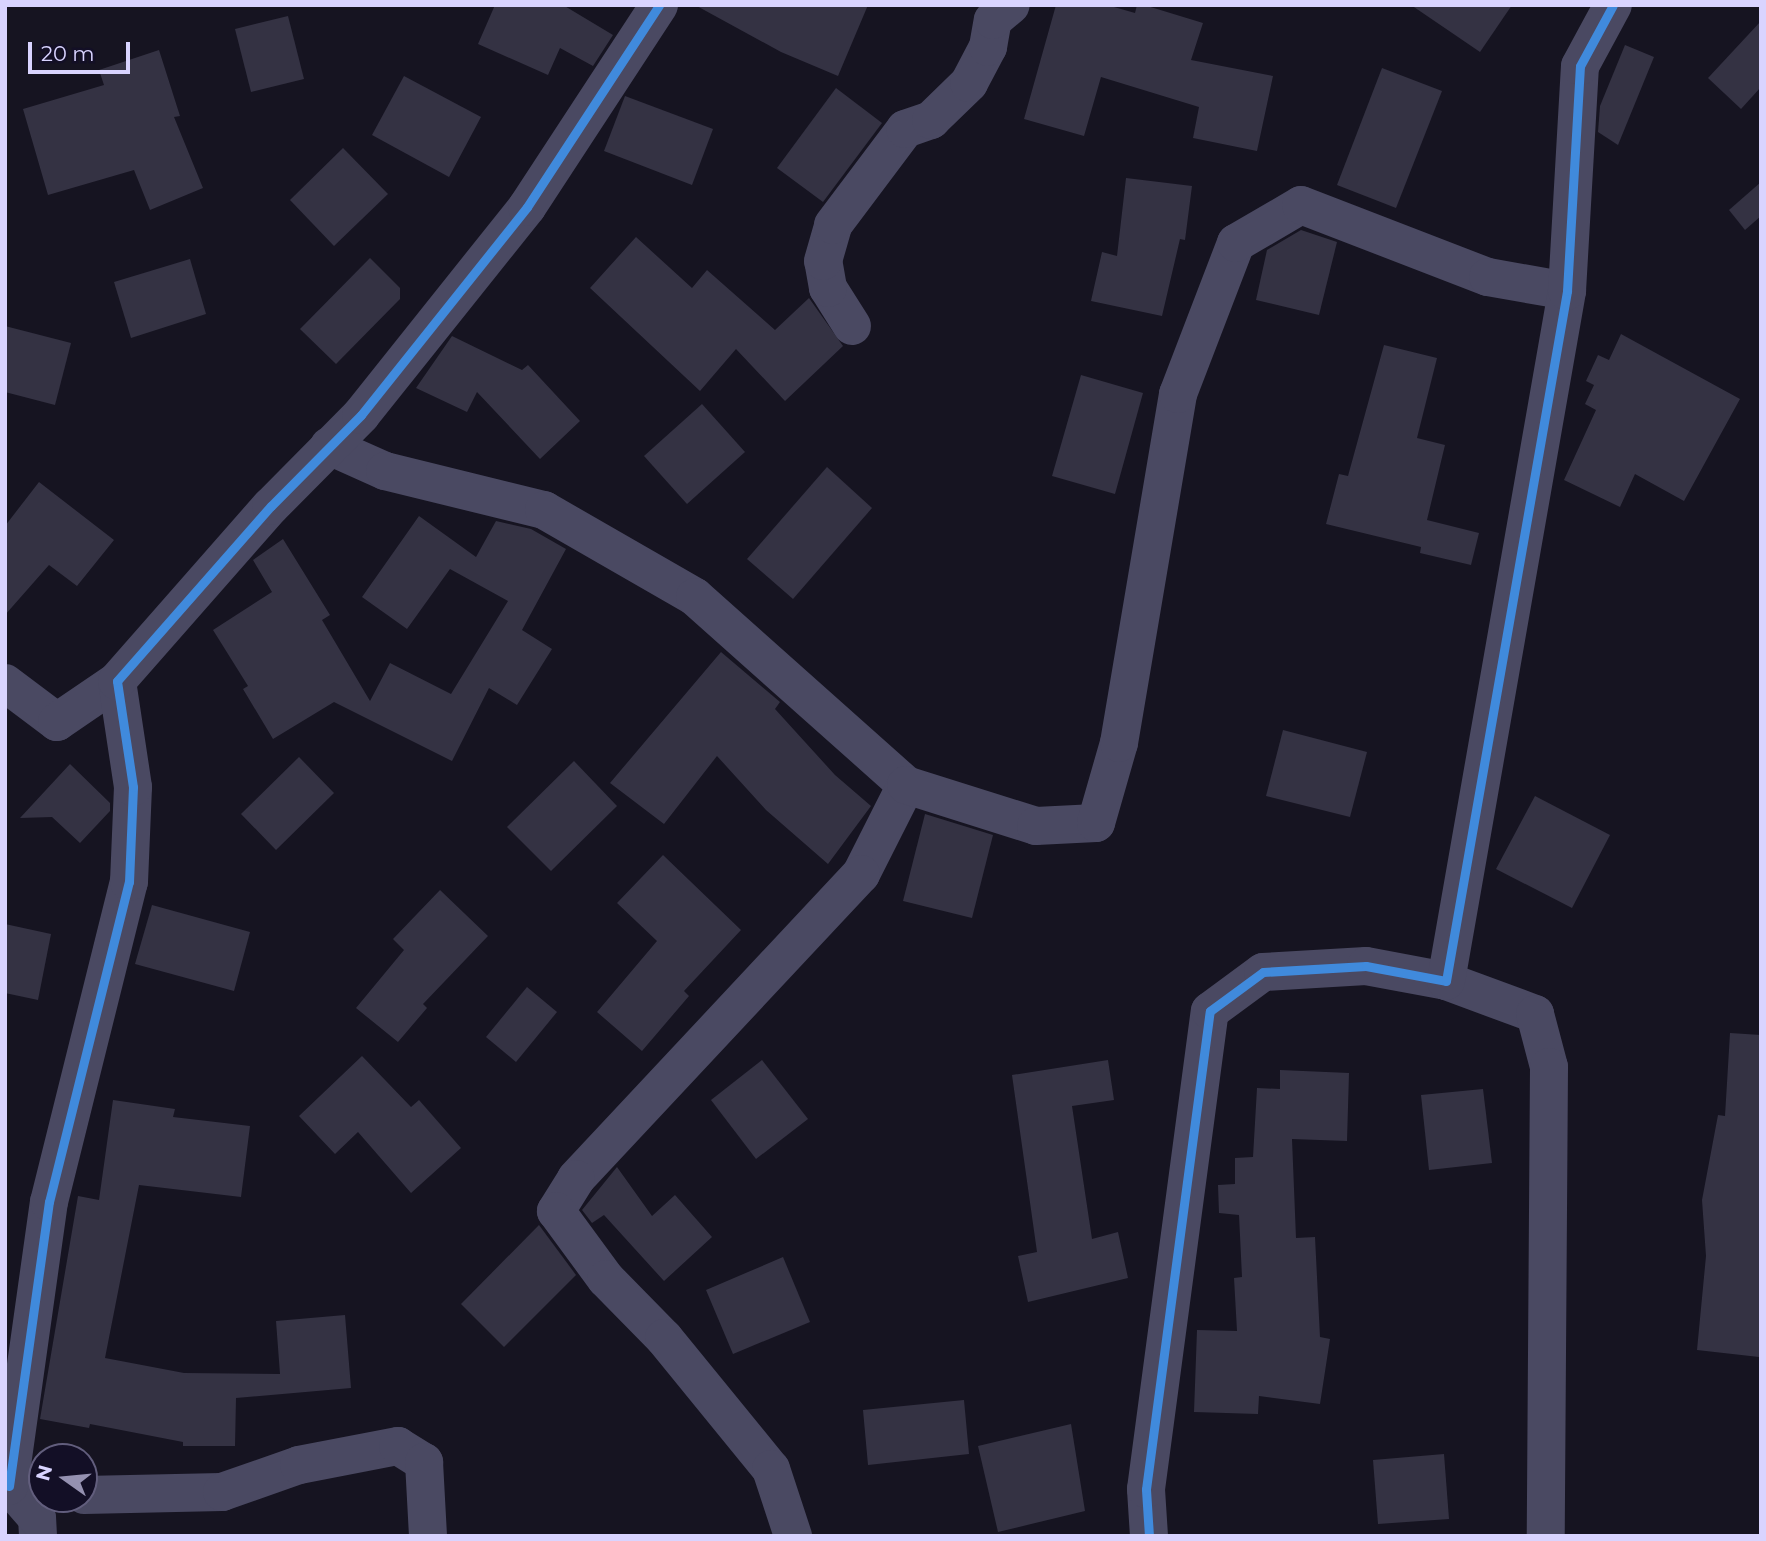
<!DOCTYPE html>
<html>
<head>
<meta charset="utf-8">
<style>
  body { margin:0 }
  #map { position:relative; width:1766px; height:1541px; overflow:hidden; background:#161421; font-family:Montserrat,sans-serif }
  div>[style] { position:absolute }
  .building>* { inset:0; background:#343243 }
  .minor>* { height:38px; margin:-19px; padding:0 19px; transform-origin:19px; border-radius:19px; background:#4a4962 }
  .cycleway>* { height:9px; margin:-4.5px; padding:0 4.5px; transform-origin:4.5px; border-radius:4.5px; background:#408adc }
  span { translate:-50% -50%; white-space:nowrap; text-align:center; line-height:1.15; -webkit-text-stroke:7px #130f26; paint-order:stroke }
  .frame { position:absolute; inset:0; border:7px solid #d9d4ff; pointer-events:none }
  .north { position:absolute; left:28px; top:1443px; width:70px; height:70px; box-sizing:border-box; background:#130f26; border:2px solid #625e7d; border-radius:50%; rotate:285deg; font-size:19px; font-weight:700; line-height:28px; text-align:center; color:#d9d4ff }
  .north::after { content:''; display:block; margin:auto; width:24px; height:32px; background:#9591b1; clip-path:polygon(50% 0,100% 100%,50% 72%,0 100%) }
  .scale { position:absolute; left:28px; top:42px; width:102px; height:32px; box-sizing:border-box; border:4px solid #d9d4ff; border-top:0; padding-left:9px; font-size:21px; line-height:24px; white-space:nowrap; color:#d9d4ff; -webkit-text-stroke:5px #130f26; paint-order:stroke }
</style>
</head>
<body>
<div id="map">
  <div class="building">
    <div style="clip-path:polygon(495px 5px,563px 5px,613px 35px,593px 66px,560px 48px,548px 75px,478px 44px)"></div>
    <div style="clip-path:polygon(695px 5px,868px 5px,838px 76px,781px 52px)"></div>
    <div style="clip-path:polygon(1056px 5px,1107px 5px,1135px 13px,1137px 5px,1144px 5px,1203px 23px,1191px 60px,1273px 76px,1257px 151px,1193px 138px,1199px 107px,1101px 77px,1084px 136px,1024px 119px)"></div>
    <div style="clip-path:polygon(1411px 5px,1512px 5px,1480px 52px)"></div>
    <div style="clip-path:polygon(288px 16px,304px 79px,251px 92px,235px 29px)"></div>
    <div style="clip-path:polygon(1761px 21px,1761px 87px,1741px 109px,1708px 78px)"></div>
    <div style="clip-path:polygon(1625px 45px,1654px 57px,1618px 145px,1598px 132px,1600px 106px)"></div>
    <div style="clip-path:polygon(159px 50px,180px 116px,174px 117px,203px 188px,150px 210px,134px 170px,48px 195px,23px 109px,104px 85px,99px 70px)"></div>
    <div style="clip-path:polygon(1382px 68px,1442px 91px,1396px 208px,1337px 185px)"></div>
    <div style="clip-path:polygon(404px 76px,481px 117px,449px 177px,372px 135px)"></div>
    <div style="clip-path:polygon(836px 88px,882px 123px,823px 202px,777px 168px)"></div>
    <div style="clip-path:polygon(625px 96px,713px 129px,692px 185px,604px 151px)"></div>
    <div style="clip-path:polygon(343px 148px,388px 194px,334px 246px,290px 200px)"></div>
    <div style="clip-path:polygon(1126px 178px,1192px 186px,1185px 240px,1180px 239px,1162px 316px,1091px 301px,1102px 252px,1117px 256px)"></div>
    <div style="clip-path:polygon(1761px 182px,1761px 216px,1745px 230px,1729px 210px)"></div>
    <div style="clip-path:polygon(1301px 230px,1337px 242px,1319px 315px,1256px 300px,1267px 250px)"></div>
    <div style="clip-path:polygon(636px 237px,692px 288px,707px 270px,775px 330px,809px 298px,843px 346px,785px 401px,736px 349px,700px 391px,590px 288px)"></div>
    <div style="clip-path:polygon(370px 258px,400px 288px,400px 299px,336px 364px,300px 329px)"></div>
    <div style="clip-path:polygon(190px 259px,206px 314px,131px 338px,114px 282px)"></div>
    <div style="clip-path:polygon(5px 326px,71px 343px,55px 405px,5px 392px)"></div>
    <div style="clip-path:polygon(1621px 334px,1740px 399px,1684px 501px,1635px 474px,1620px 507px,1564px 480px,1596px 410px,1585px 404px,1594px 385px,1586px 381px,1598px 355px,1609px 360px)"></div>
    <div style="clip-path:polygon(452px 336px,522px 370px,528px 365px,580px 421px,540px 459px,477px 392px,467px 412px,416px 388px)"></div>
    <div style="clip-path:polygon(1384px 345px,1437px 358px,1417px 438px,1445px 445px,1427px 520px,1479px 533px,1471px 565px,1420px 553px,1421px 547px,1326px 524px,1339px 474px,1348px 476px)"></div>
    <div style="clip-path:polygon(1081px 375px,1143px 393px,1115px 494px,1052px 476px)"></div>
    <div style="clip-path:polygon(702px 404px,745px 452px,687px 504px,644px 456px)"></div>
    <div style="clip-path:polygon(827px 467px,872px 508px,793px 599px,747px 559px)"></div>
    <div style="clip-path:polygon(39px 482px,114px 540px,77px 586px,49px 565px,5px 615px,5px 526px)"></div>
    <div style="clip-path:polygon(419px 516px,476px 557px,496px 521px,531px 529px,566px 549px,522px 630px,552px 649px,517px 705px,489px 688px,452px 761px,334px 702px,273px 739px,243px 689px,248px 686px,213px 630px,272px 592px,253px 560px,283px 539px,330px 615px,322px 620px,370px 701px,390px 663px,451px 694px,508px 601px,450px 569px,407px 629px,362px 597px)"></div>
    <div style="clip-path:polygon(721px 652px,780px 702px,775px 709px,835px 775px,871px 806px,828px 864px,766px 810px,717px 756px,664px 824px,610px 783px)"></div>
    <div style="clip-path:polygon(1283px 730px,1367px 752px,1350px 817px,1266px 796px)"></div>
    <div style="clip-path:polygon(299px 757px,334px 793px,276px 850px,241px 814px)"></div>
    <div style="clip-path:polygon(574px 761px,617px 806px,551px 871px,507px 827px)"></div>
    <div style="clip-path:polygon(70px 764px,110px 803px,110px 811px,80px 843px,52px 817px,20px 818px)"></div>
    <div style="clip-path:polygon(1535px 796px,1610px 835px,1572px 908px,1496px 869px)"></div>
    <div style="clip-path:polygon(925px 814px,993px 835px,972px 918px,903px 901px)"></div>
    <div style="clip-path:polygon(663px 855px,741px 930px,684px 991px,689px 996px,642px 1051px,597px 1012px,657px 941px,617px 903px)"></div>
    <div style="clip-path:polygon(440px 890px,488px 936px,423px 1004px,427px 1008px,398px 1042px,356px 1008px,404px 950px,393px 939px)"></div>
    <div style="clip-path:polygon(152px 905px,250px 932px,234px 991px,135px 964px)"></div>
    <div style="clip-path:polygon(5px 924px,51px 934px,38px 1000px,5px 993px)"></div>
    <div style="clip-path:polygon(527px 987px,557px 1012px,516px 1062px,486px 1037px)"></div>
    <div style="clip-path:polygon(1730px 1033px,1761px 1035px,1759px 1357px,1697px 1350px,1706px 1256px,1702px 1200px,1718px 1115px,1725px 1116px)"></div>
    <div style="clip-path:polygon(362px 1056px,411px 1107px,419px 1100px,461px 1148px,411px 1193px,358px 1132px,335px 1154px,299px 1116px)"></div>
    <div style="clip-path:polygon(762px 1060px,808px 1119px,756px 1159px,711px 1100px)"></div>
    <div style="clip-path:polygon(1108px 1060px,1114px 1100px,1072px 1106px,1092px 1239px,1118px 1232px,1128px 1278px,1028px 1302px,1018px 1256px,1037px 1252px,1012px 1075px)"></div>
    <div style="clip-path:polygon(1280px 1070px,1349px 1073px,1347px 1141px,1292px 1139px,1296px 1238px,1315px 1237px,1320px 1337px,1330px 1339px,1320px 1404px,1259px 1396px,1258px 1414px,1194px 1412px,1197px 1330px,1237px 1331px,1234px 1278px,1242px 1277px,1239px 1215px,1219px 1213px,1218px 1185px,1235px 1184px,1235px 1158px,1253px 1157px,1257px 1088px,1280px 1089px)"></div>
    <div style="clip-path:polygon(1483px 1089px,1492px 1163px,1429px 1170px,1421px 1095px)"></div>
    <div style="clip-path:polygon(113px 1100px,175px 1109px,173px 1117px,250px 1126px,241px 1197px,139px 1185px,105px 1358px,184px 1373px,280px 1374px,276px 1321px,345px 1315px,351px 1388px,236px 1398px,235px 1446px,183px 1446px,183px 1442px,90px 1424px,89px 1428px,40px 1419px,78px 1196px,99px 1200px)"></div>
    <div style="clip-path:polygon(617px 1167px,652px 1216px,675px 1195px,712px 1237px,664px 1281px,604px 1215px,592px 1223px,582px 1210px)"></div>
    <div style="clip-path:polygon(539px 1225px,576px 1275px,504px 1347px,461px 1304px)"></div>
    <div style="clip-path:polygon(783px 1257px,810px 1322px,733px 1354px,706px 1290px)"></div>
    <div style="clip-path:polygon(964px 1400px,969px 1454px,868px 1465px,863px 1410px)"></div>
    <div style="clip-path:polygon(1071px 1424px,1085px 1511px,998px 1532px,978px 1446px)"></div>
    <div style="clip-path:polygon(1444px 1454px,1449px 1519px,1378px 1524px,1373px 1460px)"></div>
  </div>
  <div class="minor">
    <div style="left:852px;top:326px;width:45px;rotate:-122.3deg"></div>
    <div style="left:828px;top:288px;width:27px;rotate:-100deg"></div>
    <div style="left:823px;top:261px;width:37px;rotate:-74deg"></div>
    <div style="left:833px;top:225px;width:120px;rotate:-53.1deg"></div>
    <div style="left:905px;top:129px;width:28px;rotate:-19deg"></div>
    <div style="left:931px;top:120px;width:53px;rotate:-44.2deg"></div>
    <div style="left:969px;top:83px;width:41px;rotate:-62.2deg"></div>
    <div style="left:988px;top:47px;width:27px;rotate:-80deg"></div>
    <div style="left:993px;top:20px;width:23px;rotate:-40deg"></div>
    <div style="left:329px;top:446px;width:61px;rotate:24.1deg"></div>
    <div style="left:385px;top:471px;width:164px;rotate:13.8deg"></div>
    <div style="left:544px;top:510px;width:174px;rotate:29.9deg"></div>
    <div style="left:695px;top:597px;width:283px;rotate:41.7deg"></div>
    <div style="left:906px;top:785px;width:100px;rotate:116.8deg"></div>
    <div style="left:861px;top:874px;width:417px;rotate:133.1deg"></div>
    <div style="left:576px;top:1179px;width:38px;rotate:122deg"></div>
    <div style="left:556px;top:1211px;width:84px;rotate:53.7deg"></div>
    <div style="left:606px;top:1279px;width:83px;rotate:45.5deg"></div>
    <div style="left:664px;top:1338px;width:169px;rotate:50.8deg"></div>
    <div style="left:771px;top:1469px;width:71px;rotate:71.8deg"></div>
    <div style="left:5px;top:683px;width:65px;rotate:36.9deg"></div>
    <div style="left:57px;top:722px;width:73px;rotate:-34.3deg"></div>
    <div style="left:906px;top:785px;width:136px;rotate:17.5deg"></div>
    <div style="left:1036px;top:826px;width:60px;rotate:-2.9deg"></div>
    <div style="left:1096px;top:823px;width:83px;rotate:-74deg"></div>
    <div style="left:1119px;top:743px;width:354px;rotate:-80.4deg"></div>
    <div style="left:1178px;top:394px;width:162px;rotate:-69deg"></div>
    <div style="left:1236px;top:243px;width:75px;rotate:-30.3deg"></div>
    <div style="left:1301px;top:205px;width:200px;rotate:21.1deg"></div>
    <div style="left:1488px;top:277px;width:80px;rotate:10deg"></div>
    <div style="left:1446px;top:981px;width:95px;rotate:20.3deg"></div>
    <div style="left:1535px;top:1014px;width:55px;rotate:75.2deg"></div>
    <div style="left:1549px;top:1067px;width:469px;rotate:90.4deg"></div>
    <div style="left:84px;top:1495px;width:138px;rotate:-1.2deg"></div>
    <div style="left:222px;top:1492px;width:82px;rotate:-19.3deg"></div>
    <div style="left:299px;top:1465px;width:101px;rotate:-10.9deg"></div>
    <div style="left:398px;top:1446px;width:31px;rotate:32deg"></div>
    <div style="left:424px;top:1462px;width:74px;rotate:86.9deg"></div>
    <div style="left:38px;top:1536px;width:18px;rotate:-93deg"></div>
    <div style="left:37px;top:1518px;width:43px;rotate:-131.2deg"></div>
    <div style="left:9px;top:1486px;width:287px;rotate:-82deg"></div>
    <div style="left:49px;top:1202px;width:330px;rotate:-76deg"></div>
    <div style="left:129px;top:882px;width:95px;rotate:-87.6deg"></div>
    <div style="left:133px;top:787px;width:107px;rotate:-98.6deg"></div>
    <div style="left:117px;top:681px;width:233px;rotate:-48.7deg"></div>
    <div style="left:271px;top:506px;width:128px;rotate:-45.3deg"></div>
    <div style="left:361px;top:415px;width:266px;rotate:-51.4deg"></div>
    <div style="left:527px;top:207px;width:241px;rotate:-56.8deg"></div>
    <div style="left:1149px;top:1536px;width:47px;rotate:-93.7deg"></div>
    <div style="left:1146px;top:1489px;width:482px;rotate:-82.4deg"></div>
    <div style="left:1210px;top:1011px;width:66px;rotate:-36.3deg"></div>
    <div style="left:1263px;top:972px;width:103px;rotate:-3.3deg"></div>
    <div style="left:1366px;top:966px;width:81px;rotate:10.6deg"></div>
    <div style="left:1446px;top:981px;width:701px;rotate:-80.05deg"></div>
    <div style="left:1567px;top:291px;width:225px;rotate:-86.7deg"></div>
    <div style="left:1580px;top:66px;width:69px;rotate:-61.6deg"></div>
  </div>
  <div class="cycleway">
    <div style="left:9px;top:1486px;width:287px;rotate:-82deg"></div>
    <div style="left:49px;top:1202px;width:330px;rotate:-76deg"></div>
    <div style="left:129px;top:882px;width:95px;rotate:-87.6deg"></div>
    <div style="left:133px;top:787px;width:107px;rotate:-98.6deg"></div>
    <div style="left:117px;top:681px;width:233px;rotate:-48.7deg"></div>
    <div style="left:271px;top:506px;width:128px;rotate:-45.3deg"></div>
    <div style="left:361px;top:415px;width:266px;rotate:-51.4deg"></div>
    <div style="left:527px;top:207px;width:241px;rotate:-56.8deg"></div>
    <div style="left:1149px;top:1536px;width:47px;rotate:-93.7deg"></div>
    <div style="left:1146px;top:1489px;width:482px;rotate:-82.4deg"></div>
    <div style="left:1210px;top:1011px;width:66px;rotate:-36.3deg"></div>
    <div style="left:1263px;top:972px;width:103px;rotate:-3.3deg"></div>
    <div style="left:1366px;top:966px;width:81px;rotate:10.6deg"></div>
    <div style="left:1446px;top:981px;width:701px;rotate:-80.05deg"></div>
    <div style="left:1567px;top:291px;width:225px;rotate:-86.7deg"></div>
    <div style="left:1580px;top:66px;width:69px;rotate:-61.6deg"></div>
  </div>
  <div class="frame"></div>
  <div class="north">N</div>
  <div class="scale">20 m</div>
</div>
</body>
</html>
